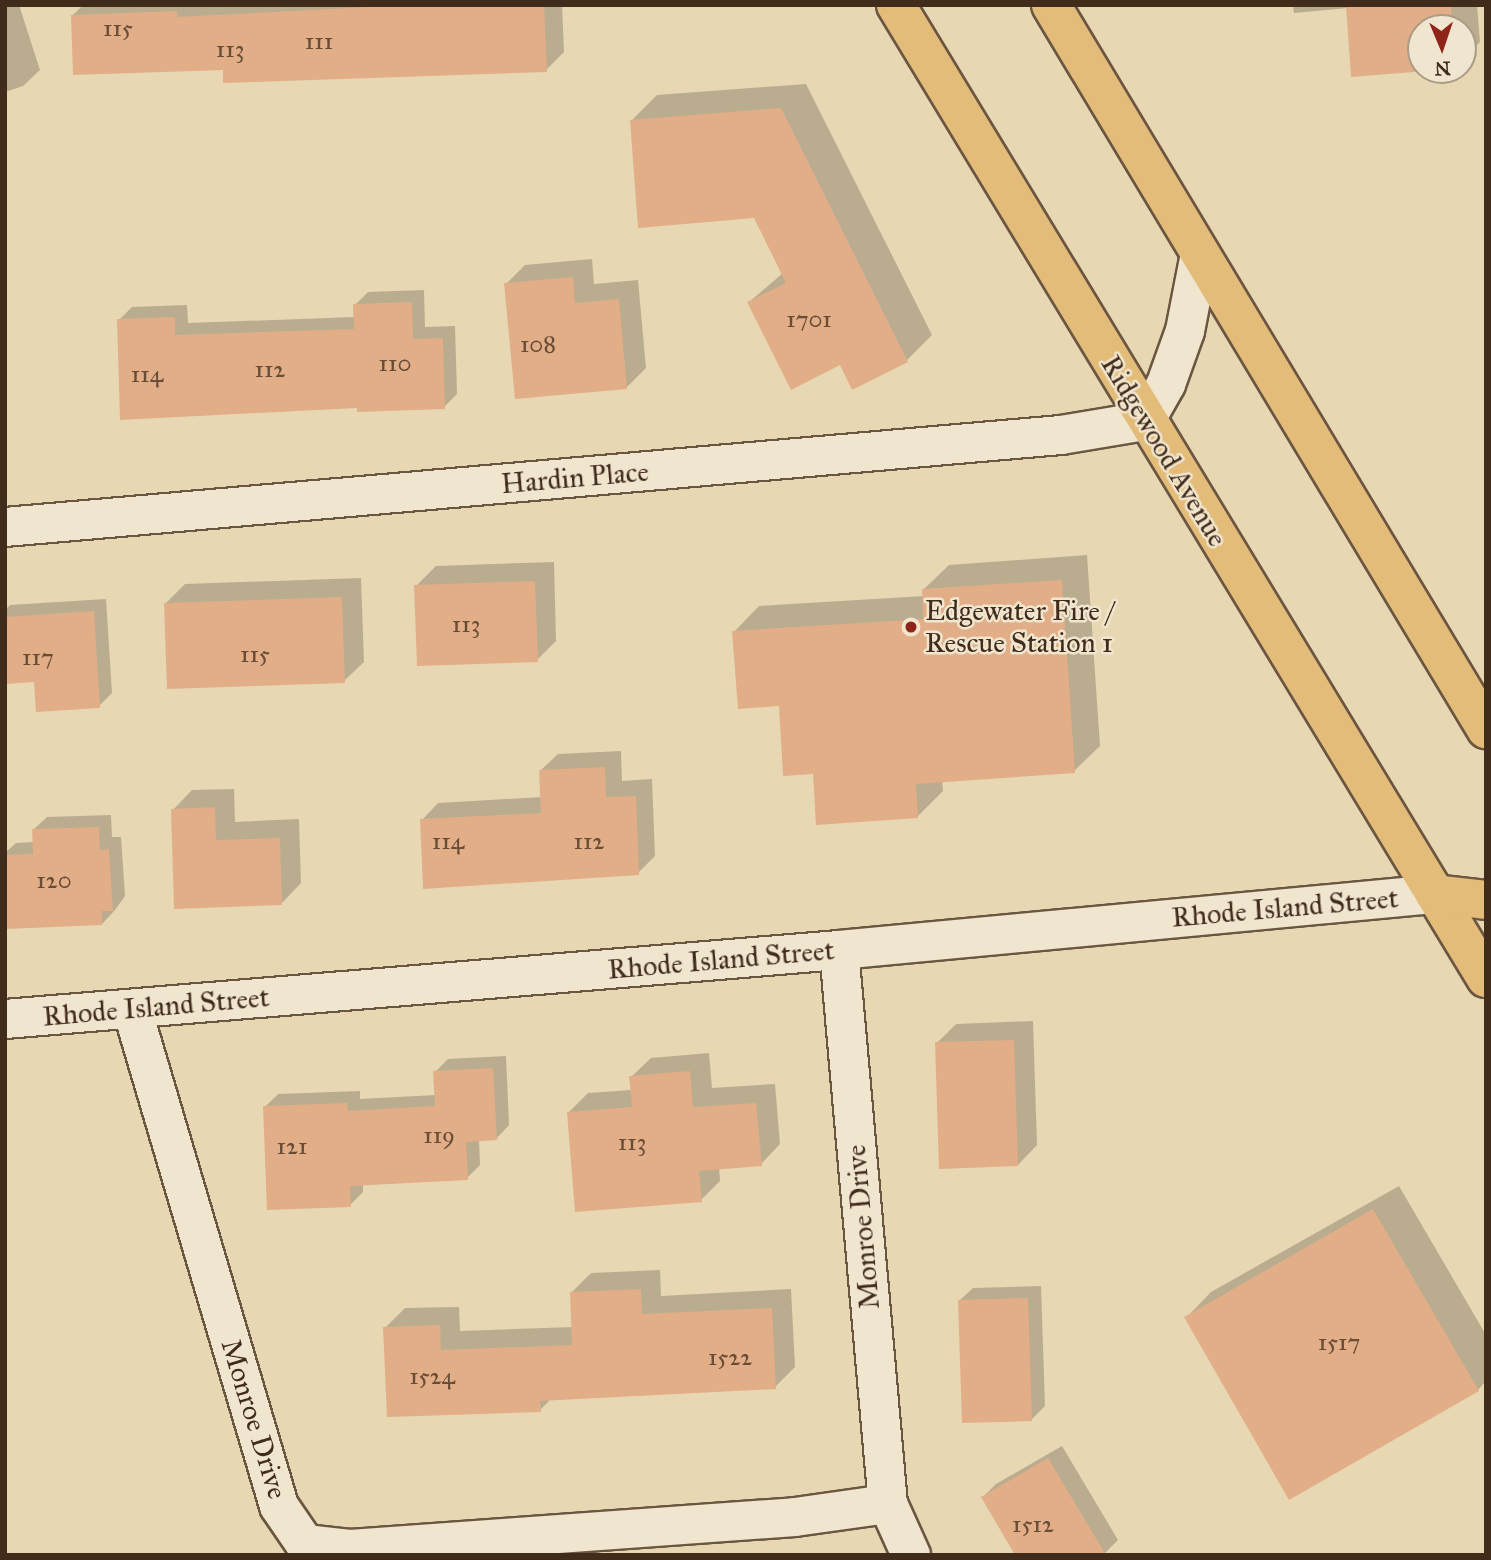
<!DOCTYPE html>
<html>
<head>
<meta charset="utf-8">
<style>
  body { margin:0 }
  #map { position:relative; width:1491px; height:1560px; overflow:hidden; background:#e8d7b3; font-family:"IM FELL Great Primer",serif }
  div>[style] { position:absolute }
  .shadow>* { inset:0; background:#0003 }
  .building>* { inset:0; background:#e1ae87 }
  .roads { filter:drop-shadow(2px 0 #6b5641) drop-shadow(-2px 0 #6b5641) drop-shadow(0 2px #6b5641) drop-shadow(0 -2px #6b5641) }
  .minor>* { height:38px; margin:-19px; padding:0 19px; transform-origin:19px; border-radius:19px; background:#f0e5ce }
  .major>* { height:38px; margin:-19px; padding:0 19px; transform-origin:19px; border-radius:19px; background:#e4bc7a }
  .dots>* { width:19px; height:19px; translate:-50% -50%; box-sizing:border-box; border:4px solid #f0e5ce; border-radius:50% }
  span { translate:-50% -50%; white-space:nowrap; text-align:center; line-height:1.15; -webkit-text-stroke:5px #f0e5ce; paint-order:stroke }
  .number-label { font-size:24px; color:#694c36 }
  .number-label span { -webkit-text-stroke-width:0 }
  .street-label { font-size:28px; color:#412b1b }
  .poi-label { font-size:28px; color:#412b1b }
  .left { translate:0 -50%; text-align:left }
  .frame { position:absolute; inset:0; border:7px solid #412b1b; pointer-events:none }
  .north { position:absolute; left:1407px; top:14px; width:70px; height:70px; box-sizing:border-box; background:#f0e5ce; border:2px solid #aa9b86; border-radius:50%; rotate:178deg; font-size:19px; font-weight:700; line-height:28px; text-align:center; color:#412b1b }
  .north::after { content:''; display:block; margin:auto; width:24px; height:32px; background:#8f2418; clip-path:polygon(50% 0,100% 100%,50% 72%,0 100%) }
</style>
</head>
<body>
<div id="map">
  <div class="shadow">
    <div style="clip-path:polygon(5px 5px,19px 5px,40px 70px,23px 86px,5px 92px)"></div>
    <div style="clip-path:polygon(83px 5px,562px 5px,564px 52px,546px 70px,224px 68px,72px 16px)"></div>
    <div style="clip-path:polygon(1293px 5px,1477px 5px,1480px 42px,1463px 59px,1463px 28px,1421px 28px,1421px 70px,1348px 8px,1294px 13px)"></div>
    <div style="clip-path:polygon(806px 84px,932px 335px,907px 360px,841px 363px,749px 302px,783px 273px,755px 217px,631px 121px,657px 95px)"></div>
    <div style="clip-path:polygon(592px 259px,594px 284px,638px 280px,646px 368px,626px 388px,506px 284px,525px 265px)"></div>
    <div style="clip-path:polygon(424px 290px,425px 327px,455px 326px,457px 394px,444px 407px,358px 406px,119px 320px,132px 307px,187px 305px,188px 323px,355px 317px,355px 305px,368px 292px)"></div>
    <div style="clip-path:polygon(1087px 555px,1100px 746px,1074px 771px,942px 780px,943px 791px,918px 816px,814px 772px,780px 704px,734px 632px,759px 606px,924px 596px,923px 590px,949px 565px)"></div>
    <div style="clip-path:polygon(554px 562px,556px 641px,537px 660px,416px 586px,436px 566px)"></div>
    <div style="clip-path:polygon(361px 578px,364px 662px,344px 681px,165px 604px,185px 584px)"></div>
    <div style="clip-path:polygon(106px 599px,112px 693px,99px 706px,36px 681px,5px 682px,5px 610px,10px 605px)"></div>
    <div style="clip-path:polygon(621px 751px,622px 781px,652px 779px,655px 856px,638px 873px,422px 820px,438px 803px,542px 797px,541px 770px,558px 754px)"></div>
    <div style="clip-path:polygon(234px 789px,235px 822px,299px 819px,301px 883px,282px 903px,173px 810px,192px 790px)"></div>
    <div style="clip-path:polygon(111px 815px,112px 837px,121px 837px,125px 896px,115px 910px,102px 924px,5px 927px,5px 853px,16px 843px,34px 842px,33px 830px,47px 817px)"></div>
    <div style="clip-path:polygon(1033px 1021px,1037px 1145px,1018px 1165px,937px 1043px,956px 1024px)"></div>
    <div style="clip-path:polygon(709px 1053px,712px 1088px,775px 1084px,780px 1144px,761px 1164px,719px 1167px,720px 1181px,701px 1200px,568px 1113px,588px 1093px,632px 1090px,631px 1077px,651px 1058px)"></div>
    <div style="clip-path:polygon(506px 1056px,509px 1125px,496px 1139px,479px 1140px,480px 1165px,467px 1178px,363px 1184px,363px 1192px,350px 1205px,265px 1107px,278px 1094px,360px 1091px,360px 1099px,436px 1095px,435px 1072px,448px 1059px)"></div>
    <div style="clip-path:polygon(1399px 1186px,1486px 1335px,1486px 1381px,1478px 1390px,1186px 1318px,1211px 1292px)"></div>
    <div style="clip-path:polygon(660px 1270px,661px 1296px,791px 1289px,795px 1367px,775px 1387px,552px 1398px,540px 1410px,385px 1328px,405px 1308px,459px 1307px,460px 1331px,573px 1327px,571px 1293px,591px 1273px)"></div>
    <div style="clip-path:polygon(1041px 1286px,1045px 1406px,1032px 1419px,959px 1301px,973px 1288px)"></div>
    <div style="clip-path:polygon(1062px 1446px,1118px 1540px,1103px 1555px,983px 1497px,996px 1484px)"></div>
  </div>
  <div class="building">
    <div style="clip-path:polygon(409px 5px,544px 5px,547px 72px,223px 83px,223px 70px,73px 75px,71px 15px,177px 11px,177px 17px)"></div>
    <div style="clip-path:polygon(1346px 5px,1451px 5px,1452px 28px,1421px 28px,1421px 70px,1439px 70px,1351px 77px)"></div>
    <div style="clip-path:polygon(781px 108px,908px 362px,852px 390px,840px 365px,791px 390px,747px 302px,786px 283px,754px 218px,638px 228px,630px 120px)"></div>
    <div style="clip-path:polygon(573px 277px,575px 303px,619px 299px,627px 389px,515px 399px,504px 283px)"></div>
    <div style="clip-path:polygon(412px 302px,413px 339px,443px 338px,445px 409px,357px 412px,357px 408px,120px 420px,117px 319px,175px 317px,175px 335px,354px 329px,353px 304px)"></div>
    <div style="clip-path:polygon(1062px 580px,1075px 773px,916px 784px,918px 818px,816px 825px,813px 774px,783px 776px,779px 706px,738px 709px,732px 631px,923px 619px,922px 589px)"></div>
    <div style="clip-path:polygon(535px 581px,538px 662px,417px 666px,414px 585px)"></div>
    <div style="clip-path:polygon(342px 597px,345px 683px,167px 689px,164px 603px)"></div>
    <div style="clip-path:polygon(94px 611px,100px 708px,36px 712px,34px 682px,5px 684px,5px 617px)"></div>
    <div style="clip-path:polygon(605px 767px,606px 797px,636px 796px,639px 875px,423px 889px,420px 819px,541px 813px,539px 770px)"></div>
    <div style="clip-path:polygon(215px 807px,216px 840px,280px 838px,282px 905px,174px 909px,171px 809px)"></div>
    <div style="clip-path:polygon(99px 827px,100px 850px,109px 849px,113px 911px,102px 911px,102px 925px,5px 929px,5px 855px,33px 854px,32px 829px)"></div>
    <div style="clip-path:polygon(1014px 1040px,1018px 1166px,939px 1169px,935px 1042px)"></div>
    <div style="clip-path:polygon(493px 1068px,497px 1140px,466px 1142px,468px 1180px,350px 1186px,351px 1207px,267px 1210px,263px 1106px,347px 1103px,348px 1111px,435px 1106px,433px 1071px)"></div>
    <div style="clip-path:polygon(690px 1071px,693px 1107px,756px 1103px,762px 1166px,699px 1171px,702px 1202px,575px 1212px,567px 1112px,632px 1107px,629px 1076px)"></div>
    <div style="clip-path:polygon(1373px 1209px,1479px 1391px,1289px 1500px,1184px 1317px)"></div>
    <div style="clip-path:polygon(641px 1289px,642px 1314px,772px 1308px,776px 1389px,540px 1401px,541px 1412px,387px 1417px,383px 1327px,440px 1325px,441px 1350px,572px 1345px,570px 1292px)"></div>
    <div style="clip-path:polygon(1028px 1298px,1032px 1421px,962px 1423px,958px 1300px)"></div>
    <div style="clip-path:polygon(1048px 1458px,1106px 1555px,1015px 1555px,981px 1497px)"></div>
  </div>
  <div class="roads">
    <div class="minor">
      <div style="left:5px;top:527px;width:1060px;rotate:-4.98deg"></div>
      <div style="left:1061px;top:435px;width:85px;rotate:-9.5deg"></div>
      <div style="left:1145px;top:421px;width:43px;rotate:-60.4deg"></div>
      <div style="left:1166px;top:384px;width:56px;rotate:-70.3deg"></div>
      <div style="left:1185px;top:331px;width:78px;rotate:-79deg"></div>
      <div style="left:839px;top:950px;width:556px;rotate:84.95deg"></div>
      <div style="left:888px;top:1504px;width:56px;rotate:65.7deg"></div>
      <div style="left:132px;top:1009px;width:518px;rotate:73.52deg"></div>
      <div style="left:279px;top:1506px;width:46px;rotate:55.6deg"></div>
      <div style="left:305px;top:1544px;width:45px;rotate:6.3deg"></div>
      <div style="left:350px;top:1549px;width:446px;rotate:-4.1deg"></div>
      <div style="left:795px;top:1517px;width:94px;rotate:-8deg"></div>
      <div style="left:5px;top:1019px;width:837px;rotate:-4.73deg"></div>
      <div style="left:839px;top:950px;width:599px;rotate:-5.37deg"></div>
    </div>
    <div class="major">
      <div style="left:896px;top:5px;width:1138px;rotate:58.77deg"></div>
      <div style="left:1051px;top:5px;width:845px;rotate:59deg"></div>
      <div style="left:1435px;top:894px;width:51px;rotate:6.7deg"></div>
    </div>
  </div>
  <div class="dots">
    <div style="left:911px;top:627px;background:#8f2418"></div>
  </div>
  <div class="number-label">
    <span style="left:118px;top:29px">115</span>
    <span style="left:319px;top:42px">111</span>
    <span style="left:230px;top:50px">113</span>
    <span style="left:809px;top:320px">1701</span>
    <span style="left:538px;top:345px">108</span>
    <span style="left:395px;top:364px">110</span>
    <span style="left:270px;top:370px">112</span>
    <span style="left:147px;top:375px">114</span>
    <span style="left:466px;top:625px">113</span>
    <span style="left:255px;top:655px">115</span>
    <span style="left:38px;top:658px">117</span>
    <span style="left:448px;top:842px">114</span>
    <span style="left:589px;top:842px">112</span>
    <span style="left:54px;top:881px">120</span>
    <span style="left:439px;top:1136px">119</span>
    <span style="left:632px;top:1143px">113</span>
    <span style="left:292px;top:1147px">121</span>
    <span style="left:1339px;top:1343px">1517</span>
    <span style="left:730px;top:1358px">1522</span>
    <span style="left:432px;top:1377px">1524</span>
    <span style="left:1033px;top:1525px">1512</span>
  </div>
  <div class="street-label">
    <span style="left:1164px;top:451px;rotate:59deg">Ridgewood Avenue</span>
    <span style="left:575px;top:478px;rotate:-5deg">Hardin Place</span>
    <span style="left:1285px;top:908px;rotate:-5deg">Rhode Island Street</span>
    <span style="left:721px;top:960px;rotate:-5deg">Rhode Island Street</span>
    <span style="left:156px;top:1007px;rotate:-5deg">Rhode Island Street</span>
    <span style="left:863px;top:1227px;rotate:-95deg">Monroe Drive</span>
    <span style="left:254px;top:1419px;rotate:73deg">Monroe Drive</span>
  </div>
  <div class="poi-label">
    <span class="left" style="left:925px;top:627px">Edgewater Fire /<br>Rescue Station 1</span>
  </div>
  <div class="frame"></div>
  <div class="north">N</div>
</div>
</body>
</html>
